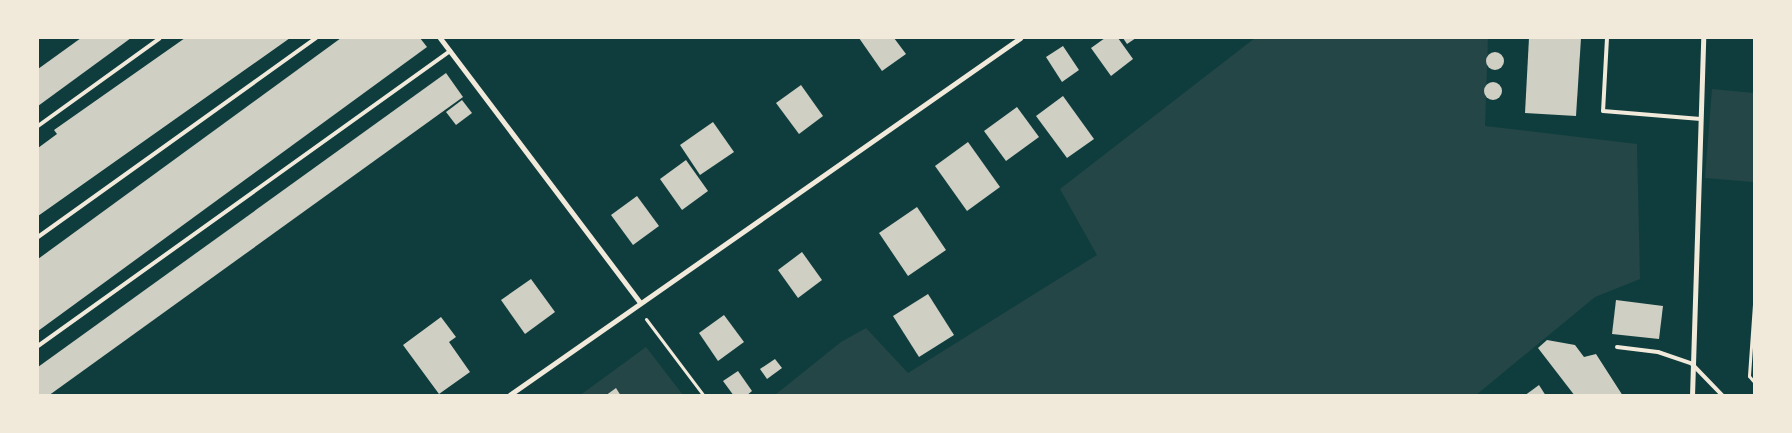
<!DOCTYPE html>
<html>
<head>
<meta charset="utf-8">
<style>
  body { margin:0 }
  #map { position:relative; width:1792px; height:433px; overflow:hidden; background:#0f3d3e; font-family:"Sofia Sans Condensed",sans-serif }
  div>[style] { position:absolute }
  .green>* { inset:0; background:#244646 }
  .building>* { inset:0; background:#cfcfc3 }
  .round { border-radius:50% }
  .path>* { height:3px; margin:-1.5px; padding:0 1.5px; transform-origin:1.5px; border-radius:1.5px; background:#f1e9da }
  .service>* { height:4px; margin:-2px; padding:0 2px; transform-origin:2px; border-radius:2px; background:#f1e9da }
  .minor>* { height:5px; margin:-2.5px; padding:0 2.5px; transform-origin:2.5px; border-radius:2.5px; background:#f1e9da }
  span { translate:-50% -50%; white-space:nowrap; text-align:center; line-height:1.15; -webkit-text-stroke:4px #f1e9da; paint-order:stroke }
  .frame { position:absolute; inset:0; border:39px solid #f1e9da; pointer-events:none }
</style>
</head>
<body>
<div id="map">
  <div class="green">
    <div style="clip-path:polygon(1255px 38px,1488px 38px,1485px 126px,1637px 144px,1640px 279px,1595px 297px,1476px 395px,775px 395px,841px 342px,866px 328px,908px 373px,1097px 255px,1060px 189px)"></div>
    <div style="clip-path:polygon(1712px 89px,1754px 93px,1753px 182px,1705px 178px)"></div>
    <div style="clip-path:polygon(646px 347px,683px 395px,579px 396px)"></div>
  </div>
  <div class="building">
    <div style="clip-path:polygon(81px 38px,131px 38px,38px 106px,38px 69px)"></div>
    <div style="clip-path:polygon(185px 38px,290px 38px,38px 216px,38px 148px,57px 134px,54px 130px)"></div>
    <div style="clip-path:polygon(341px 38px,420px 38px,427px 47px,38px 331px,38px 259px)"></div>
    <div style="clip-path:polygon(859px 38px,894px 38px,906px 54px,882px 71px)"></div>
    <div style="clip-path:polygon(1105px 38px,1118px 38px,1133px 59px,1111px 76px,1091px 48px)"></div>
    <div style="clip-path:polygon(1123px 38px,1136px 38px,1127px 44px)"></div>
    <div style="clip-path:polygon(1529px 38px,1581px 38px,1576px 116px,1525px 113px)"></div>
    <div style="clip-path:polygon(1063px 46px,1079px 70px,1062px 82px,1046px 57px)"></div>
    <div class="round" style="left:1486px;top:52px;width:18px;height:18px"></div>
    <div style="clip-path:polygon(446px 73px,463px 97px,48px 396px,38px 396px,38px 367px)"></div>
    <div class="round" style="left:1484px;top:82px;width:18px;height:18px"></div>
    <div style="clip-path:polygon(801px 85px,823px 116px,799px 134px,776px 103px)"></div>
    <div style="clip-path:polygon(1063px 96px,1094px 139px,1067px 158px,1036px 116px)"></div>
    <div style="clip-path:polygon(462px 100px,472px 113px,456px 125px,446px 112px)"></div>
    <div style="clip-path:polygon(1017px 107px,1039px 137px,1006px 161px,984px 131px)"></div>
    <div style="clip-path:polygon(713px 122px,734px 152px,700px 175px,680px 145px)"></div>
    <div style="clip-path:polygon(968px 142px,1000px 187px,967px 211px,935px 166px)"></div>
    <div style="clip-path:polygon(686px 160px,708px 191px,682px 210px,660px 179px)"></div>
    <div style="clip-path:polygon(637px 196px,659px 226px,633px 245px,611px 215px)"></div>
    <div style="clip-path:polygon(917px 207px,946px 250px,908px 276px,879px 233px)"></div>
    <div style="clip-path:polygon(802px 252px,822px 280px,798px 298px,778px 270px)"></div>
    <div style="clip-path:polygon(531px 279px,555px 312px,525px 334px,501px 300px)"></div>
    <div style="clip-path:polygon(928px 294px,954px 335px,919px 357px,893px 316px)"></div>
    <div style="clip-path:polygon(1616px 300px,1663px 306px,1659px 339px,1612px 334px)"></div>
    <div style="clip-path:polygon(724px 315px,744px 342px,718px 361px,699px 333px)"></div>
    <div style="clip-path:polygon(441px 317px,456px 337px,449px 342px,470px 372px,439px 394px,403px 345px)"></div>
    <div style="clip-path:polygon(1547px 340px,1575px 345px,1584px 357px,1596px 354px,1623px 396px,1575px 396px,1538px 348px)"></div>
    <div style="clip-path:polygon(775px 359px,782px 368px,767px 379px,760px 369px)"></div>
    <div style="clip-path:polygon(738px 371px,752px 391px,746px 396px,734px 396px,723px 381px)"></div>
    <div style="clip-path:polygon(1539px 385px,1546px 396px,1524px 396px)"></div>
    <div style="clip-path:polygon(616px 388px,621px 396px,605px 396px)"></div>
  </div>
  <div class="path">
    <div style="left:1754px;top:304px;width:72px;rotate:94deg"></div>
    <div style="left:1749px;top:376px;width:8px;rotate:50deg"></div>
    <div style="left:646px;top:319px;width:96px;rotate:53deg"></div>
  </div>
  <div class="service">
    <div style="left:1607px;top:38px;width:73px;rotate:93.1deg"></div>
    <div style="left:1603px;top:111px;width:98px;rotate:4.7deg"></div>
    <div style="left:38px;top:126px;width:150px;rotate:-35.8deg"></div>
    <div style="left:38px;top:237px;width:342px;rotate:-35.6deg"></div>
    <div style="left:38px;top:346px;width:507px;rotate:-35.6deg"></div>
    <div style="left:1617px;top:347px;width:41px;rotate:7deg"></div>
    <div style="left:1658px;top:352px;width:36px;rotate:19deg"></div>
    <div style="left:1692px;top:364px;width:45px;rotate:45.9deg"></div>
  </div>
  <div class="minor">
    <div style="left:440px;top:38px;width:330px;rotate:52.9deg"></div>
    <div style="left:508px;top:396px;width:625px;rotate:-34.96deg"></div>
    <div style="left:1692px;top:396px;width:358px;rotate:-88.2deg"></div>
  </div>
  <div class="frame"></div>
</div>
</body>
</html>
